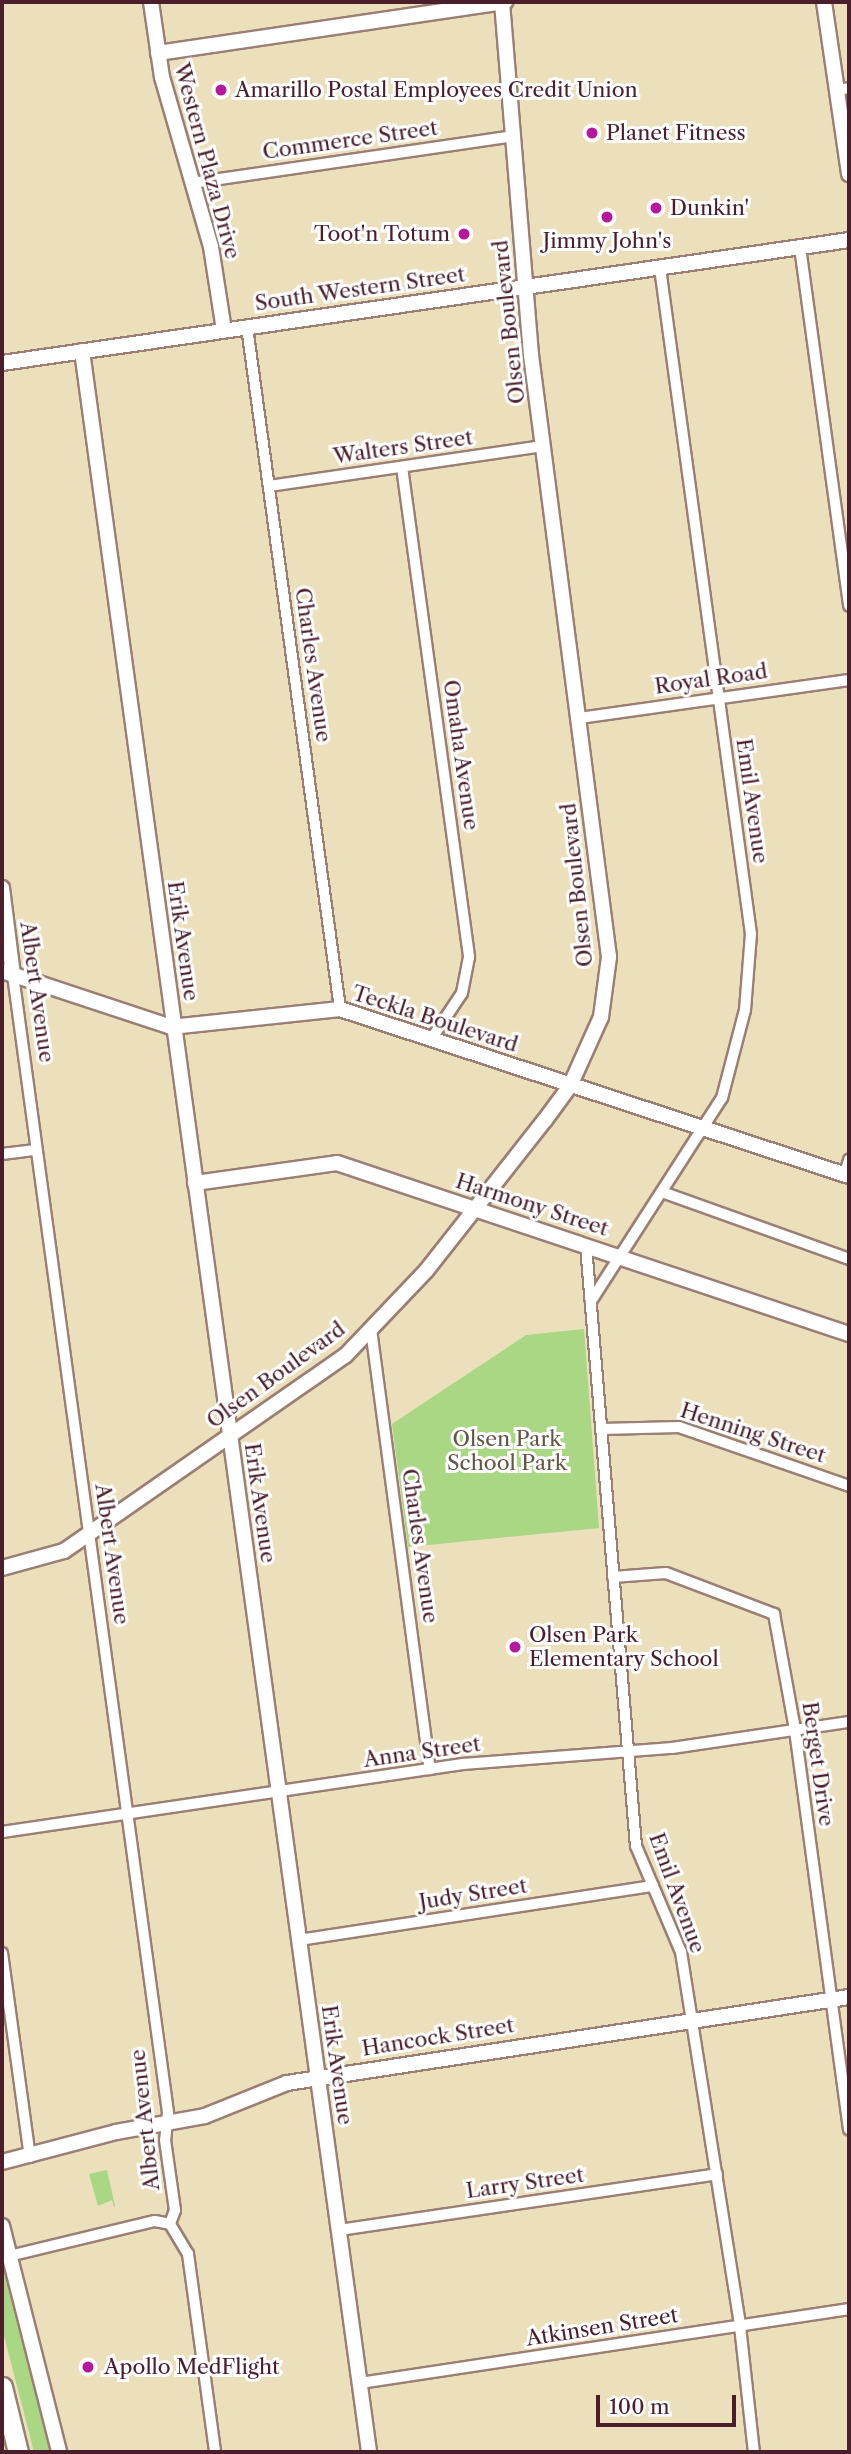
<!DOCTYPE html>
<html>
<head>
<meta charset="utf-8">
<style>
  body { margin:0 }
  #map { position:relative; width:851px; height:2454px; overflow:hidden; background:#ecdfbc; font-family:"Libre Caslon Text",serif }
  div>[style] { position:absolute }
  .green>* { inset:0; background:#a9d783 }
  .roads { filter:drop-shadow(2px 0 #9b7f74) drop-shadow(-2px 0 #9b7f74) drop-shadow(0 2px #9b7f74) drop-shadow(0 -2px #9b7f74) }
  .street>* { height:10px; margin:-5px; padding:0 5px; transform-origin:5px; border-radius:5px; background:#fff }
  .secondary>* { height:14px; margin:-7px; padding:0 7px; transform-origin:7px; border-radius:7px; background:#fff }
  .highway>* { height:19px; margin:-9.5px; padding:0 9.5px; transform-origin:9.5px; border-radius:9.5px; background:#fff }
  .dots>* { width:19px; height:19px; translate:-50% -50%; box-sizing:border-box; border:4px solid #fff; border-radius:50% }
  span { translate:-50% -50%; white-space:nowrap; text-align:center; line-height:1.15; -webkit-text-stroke:6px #fff; paint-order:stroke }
  .poi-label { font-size:21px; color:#4a1f2b }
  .left { translate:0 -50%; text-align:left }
  .right { translate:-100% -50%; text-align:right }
  .street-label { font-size:21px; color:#4a1f2b }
  .park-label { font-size:21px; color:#665645 }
  .frame { position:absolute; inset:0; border:4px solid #4a1f2b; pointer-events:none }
  .scale { position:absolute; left:596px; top:2395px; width:140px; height:32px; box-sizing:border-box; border:4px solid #4a1f2b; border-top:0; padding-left:9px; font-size:21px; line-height:24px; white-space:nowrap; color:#4a1f2b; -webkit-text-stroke:5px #fff; paint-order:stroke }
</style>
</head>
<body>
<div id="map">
  <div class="green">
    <div style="clip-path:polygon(584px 1329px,599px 1528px,408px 1547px,392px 1424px,526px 1335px)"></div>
    <div style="clip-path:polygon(107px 2170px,115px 2206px,114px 2207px,112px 2200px,98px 2206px,89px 2174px)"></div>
    <div style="clip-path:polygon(2px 2255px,50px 2452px,34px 2452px,2px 2328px)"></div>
  </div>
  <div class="roads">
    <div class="street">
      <div style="left:837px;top:90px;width:12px;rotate:-9deg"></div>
      <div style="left:192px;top:183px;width:324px;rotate:-8.3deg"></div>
      <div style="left:800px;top:247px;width:362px;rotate:82.2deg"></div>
      <div style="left:247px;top:327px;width:688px;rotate:82.23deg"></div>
      <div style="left:402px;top:467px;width:495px;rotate:82.2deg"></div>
      <div style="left:469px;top:957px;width:37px;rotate:101deg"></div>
      <div style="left:462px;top:993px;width:54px;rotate:123.7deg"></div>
      <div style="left:269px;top:486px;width:277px;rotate:-8.3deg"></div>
      <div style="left:579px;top:718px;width:273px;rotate:-8deg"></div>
      <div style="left:13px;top:975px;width:1149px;rotate:82.24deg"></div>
      <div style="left:168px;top:2113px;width:27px;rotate:96deg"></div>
      <div style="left:165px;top:2140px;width:71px;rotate:81.9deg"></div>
      <div style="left:175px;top:2210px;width:15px;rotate:110deg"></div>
      <div style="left:2px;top:1154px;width:34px;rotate:-7deg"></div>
      <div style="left:845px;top:1174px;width:15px;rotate:-74deg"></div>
      <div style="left:662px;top:1192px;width:199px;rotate:19.7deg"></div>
      <div style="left:586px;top:1246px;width:602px;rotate:85.24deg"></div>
      <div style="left:636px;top:1846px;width:115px;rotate:67deg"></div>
      <div style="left:681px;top:1952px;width:379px;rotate:81deg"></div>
      <div style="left:740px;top:2326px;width:127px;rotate:83.7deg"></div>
      <div style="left:591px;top:1301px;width:242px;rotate:-57.2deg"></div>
      <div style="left:722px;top:1098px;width:91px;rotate:-75.4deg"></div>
      <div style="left:745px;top:1010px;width:76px;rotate:-85.5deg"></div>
      <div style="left:751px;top:934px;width:672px;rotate:-97.78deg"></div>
      <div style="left:371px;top:1329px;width:444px;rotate:82.4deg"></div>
      <div style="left:602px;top:1429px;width:77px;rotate:-1.5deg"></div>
      <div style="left:679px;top:1427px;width:180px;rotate:19.1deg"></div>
      <div style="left:613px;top:1577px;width:53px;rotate:-4.3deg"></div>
      <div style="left:666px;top:1573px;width:116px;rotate:20.8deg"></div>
      <div style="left:774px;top:1614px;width:118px;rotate:79.7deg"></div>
      <div style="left:795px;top:1730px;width:403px;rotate:82.3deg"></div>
      <div style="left:2px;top:1832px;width:466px;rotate:-8.4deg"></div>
      <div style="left:463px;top:1764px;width:210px;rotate:-4.4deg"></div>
      <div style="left:672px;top:1748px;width:179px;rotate:-8.4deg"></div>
      <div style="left:299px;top:1940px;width:358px;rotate:-8.7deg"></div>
      <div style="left:2px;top:1953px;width:206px;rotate:82.2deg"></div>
      <div style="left:339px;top:2230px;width:382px;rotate:-8.4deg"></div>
      <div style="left:9px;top:2256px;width:150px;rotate:-13.5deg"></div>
      <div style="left:155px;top:2221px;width:15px;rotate:11deg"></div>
      <div style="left:170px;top:2224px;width:35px;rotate:59deg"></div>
      <div style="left:188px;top:2254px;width:200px;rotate:82.2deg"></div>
      <div style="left:360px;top:2383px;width:495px;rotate:-8.6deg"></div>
    </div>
    <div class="secondary">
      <div style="left:151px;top:2px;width:76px;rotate:81.7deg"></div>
      <div style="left:162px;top:77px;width:177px;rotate:73.9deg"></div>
      <div style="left:211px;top:247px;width:84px;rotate:81.1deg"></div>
      <div style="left:824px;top:2px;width:174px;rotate:81.7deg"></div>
      <div style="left:158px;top:53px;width:351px;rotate:-8.4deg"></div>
      <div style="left:82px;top:351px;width:2121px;rotate:82.22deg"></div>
      <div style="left:2px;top:363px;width:856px;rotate:-8.26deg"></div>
      <div style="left:2px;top:888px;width:88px;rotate:82.8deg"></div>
      <div style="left:2px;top:971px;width:178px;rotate:18.3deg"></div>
      <div style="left:171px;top:1027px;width:170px;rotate:-6.1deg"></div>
      <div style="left:340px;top:1009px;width:536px;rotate:18.16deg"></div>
      <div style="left:195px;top:1183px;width:143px;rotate:-8deg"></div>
      <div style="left:337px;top:1163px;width:540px;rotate:18.47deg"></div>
      <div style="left:2px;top:1568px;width:64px;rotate:-15.3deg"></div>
      <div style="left:64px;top:1551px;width:342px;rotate:-34.8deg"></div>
      <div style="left:345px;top:1356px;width:117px;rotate:-46.4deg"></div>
      <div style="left:426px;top:1271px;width:192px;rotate:-51.8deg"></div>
      <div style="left:545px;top:1120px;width:42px;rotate:-53.7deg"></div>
      <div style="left:570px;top:1086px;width:76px;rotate:-65.8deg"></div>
      <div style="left:601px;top:1017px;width:61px;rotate:-82.4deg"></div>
      <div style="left:609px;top:957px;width:607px;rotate:-97.38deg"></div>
      <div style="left:531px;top:355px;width:354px;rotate:-94.7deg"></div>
      <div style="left:2px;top:2162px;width:118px;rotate:-14.7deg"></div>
      <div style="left:116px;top:2132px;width:90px;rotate:-10.2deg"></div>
      <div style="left:205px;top:2116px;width:88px;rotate:-21.9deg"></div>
      <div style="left:287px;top:2083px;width:569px;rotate:-8.7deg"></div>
      <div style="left:2px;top:2226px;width:233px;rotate:75.8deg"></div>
    </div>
    <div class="highway">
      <div style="left:2px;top:2387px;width:67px;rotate:76.2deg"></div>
    </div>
  </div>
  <div class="dots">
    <div style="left:221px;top:90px;background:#b5179e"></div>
    <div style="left:592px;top:133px;background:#b5179e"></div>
    <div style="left:656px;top:208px;background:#b5179e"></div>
    <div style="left:607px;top:217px;background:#b5179e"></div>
    <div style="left:464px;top:234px;background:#b5179e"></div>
    <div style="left:515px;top:1647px;background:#b5179e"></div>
    <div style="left:88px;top:2367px;background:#b5179e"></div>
  </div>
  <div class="poi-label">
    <span class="left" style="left:235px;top:90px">Amarillo Postal Employees Credit Union</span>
    <span class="left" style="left:606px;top:133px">Planet Fitness</span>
    <span class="left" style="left:670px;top:208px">Dunkin'</span>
    <span class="right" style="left:450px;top:234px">Toot'n Totum</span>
    <span style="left:607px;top:241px">Jimmy John's</span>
    <span class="left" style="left:529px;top:1647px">Olsen Park<br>Elementary School</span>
    <span class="left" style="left:104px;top:2367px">Apollo MedFlight</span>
  </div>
  <div class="street-label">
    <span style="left:350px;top:140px;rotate:-8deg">Commerce Street</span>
    <span style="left:207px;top:161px;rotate:75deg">Western Plaza Drive</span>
    <span style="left:360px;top:289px;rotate:-8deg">South Western Street</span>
    <span style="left:509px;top:322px;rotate:-96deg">Olsen Boulevard</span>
    <span style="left:403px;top:447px;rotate:-8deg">Walters Street</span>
    <span style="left:313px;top:665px;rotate:82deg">Charles Avenue</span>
    <span style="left:711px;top:679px;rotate:-8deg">Royal Road</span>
    <span style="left:461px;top:755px;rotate:82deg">Omaha Avenue</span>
    <span style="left:752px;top:801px;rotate:82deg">Emil Avenue</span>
    <span style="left:577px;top:885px;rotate:-96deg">Olsen Boulevard</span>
    <span style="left:183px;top:941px;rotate:82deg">Erik Avenue</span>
    <span style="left:37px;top:992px;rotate:82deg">Albert Avenue</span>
    <span style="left:435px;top:1019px;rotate:18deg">Teckla Boulevard</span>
    <span style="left:532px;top:1205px;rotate:18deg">Harmony Street</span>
    <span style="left:276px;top:1375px;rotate:-36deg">Olsen Boulevard</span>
    <span style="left:753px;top:1433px;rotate:18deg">Henning Street</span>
    <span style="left:260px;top:1503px;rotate:82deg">Erik Avenue</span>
    <span style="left:420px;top:1546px;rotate:82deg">Charles Avenue</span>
    <span style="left:112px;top:1554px;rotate:82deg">Albert Avenue</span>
    <span style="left:422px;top:1752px;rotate:-8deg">Anna Street</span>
    <span style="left:818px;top:1764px;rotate:82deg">Berget Drive</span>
    <span style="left:677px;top:1893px;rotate:70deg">Emil Avenue</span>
    <span style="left:473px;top:1894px;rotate:-9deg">Judy Street</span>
    <span style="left:438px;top:2037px;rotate:-9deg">Hancock Street</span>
    <span style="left:337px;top:2065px;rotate:82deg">Erik Avenue</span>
    <span style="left:145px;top:2120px;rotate:-96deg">Albert Avenue</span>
    <span style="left:525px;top:2183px;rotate:-8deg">Larry Street</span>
    <span style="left:602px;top:2327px;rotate:-9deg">Atkinsen Street</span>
  </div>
  <div class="park-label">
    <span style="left:507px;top:1451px">Olsen Park<br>School Park</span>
  </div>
  <div class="frame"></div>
  <div class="scale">100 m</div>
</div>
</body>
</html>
